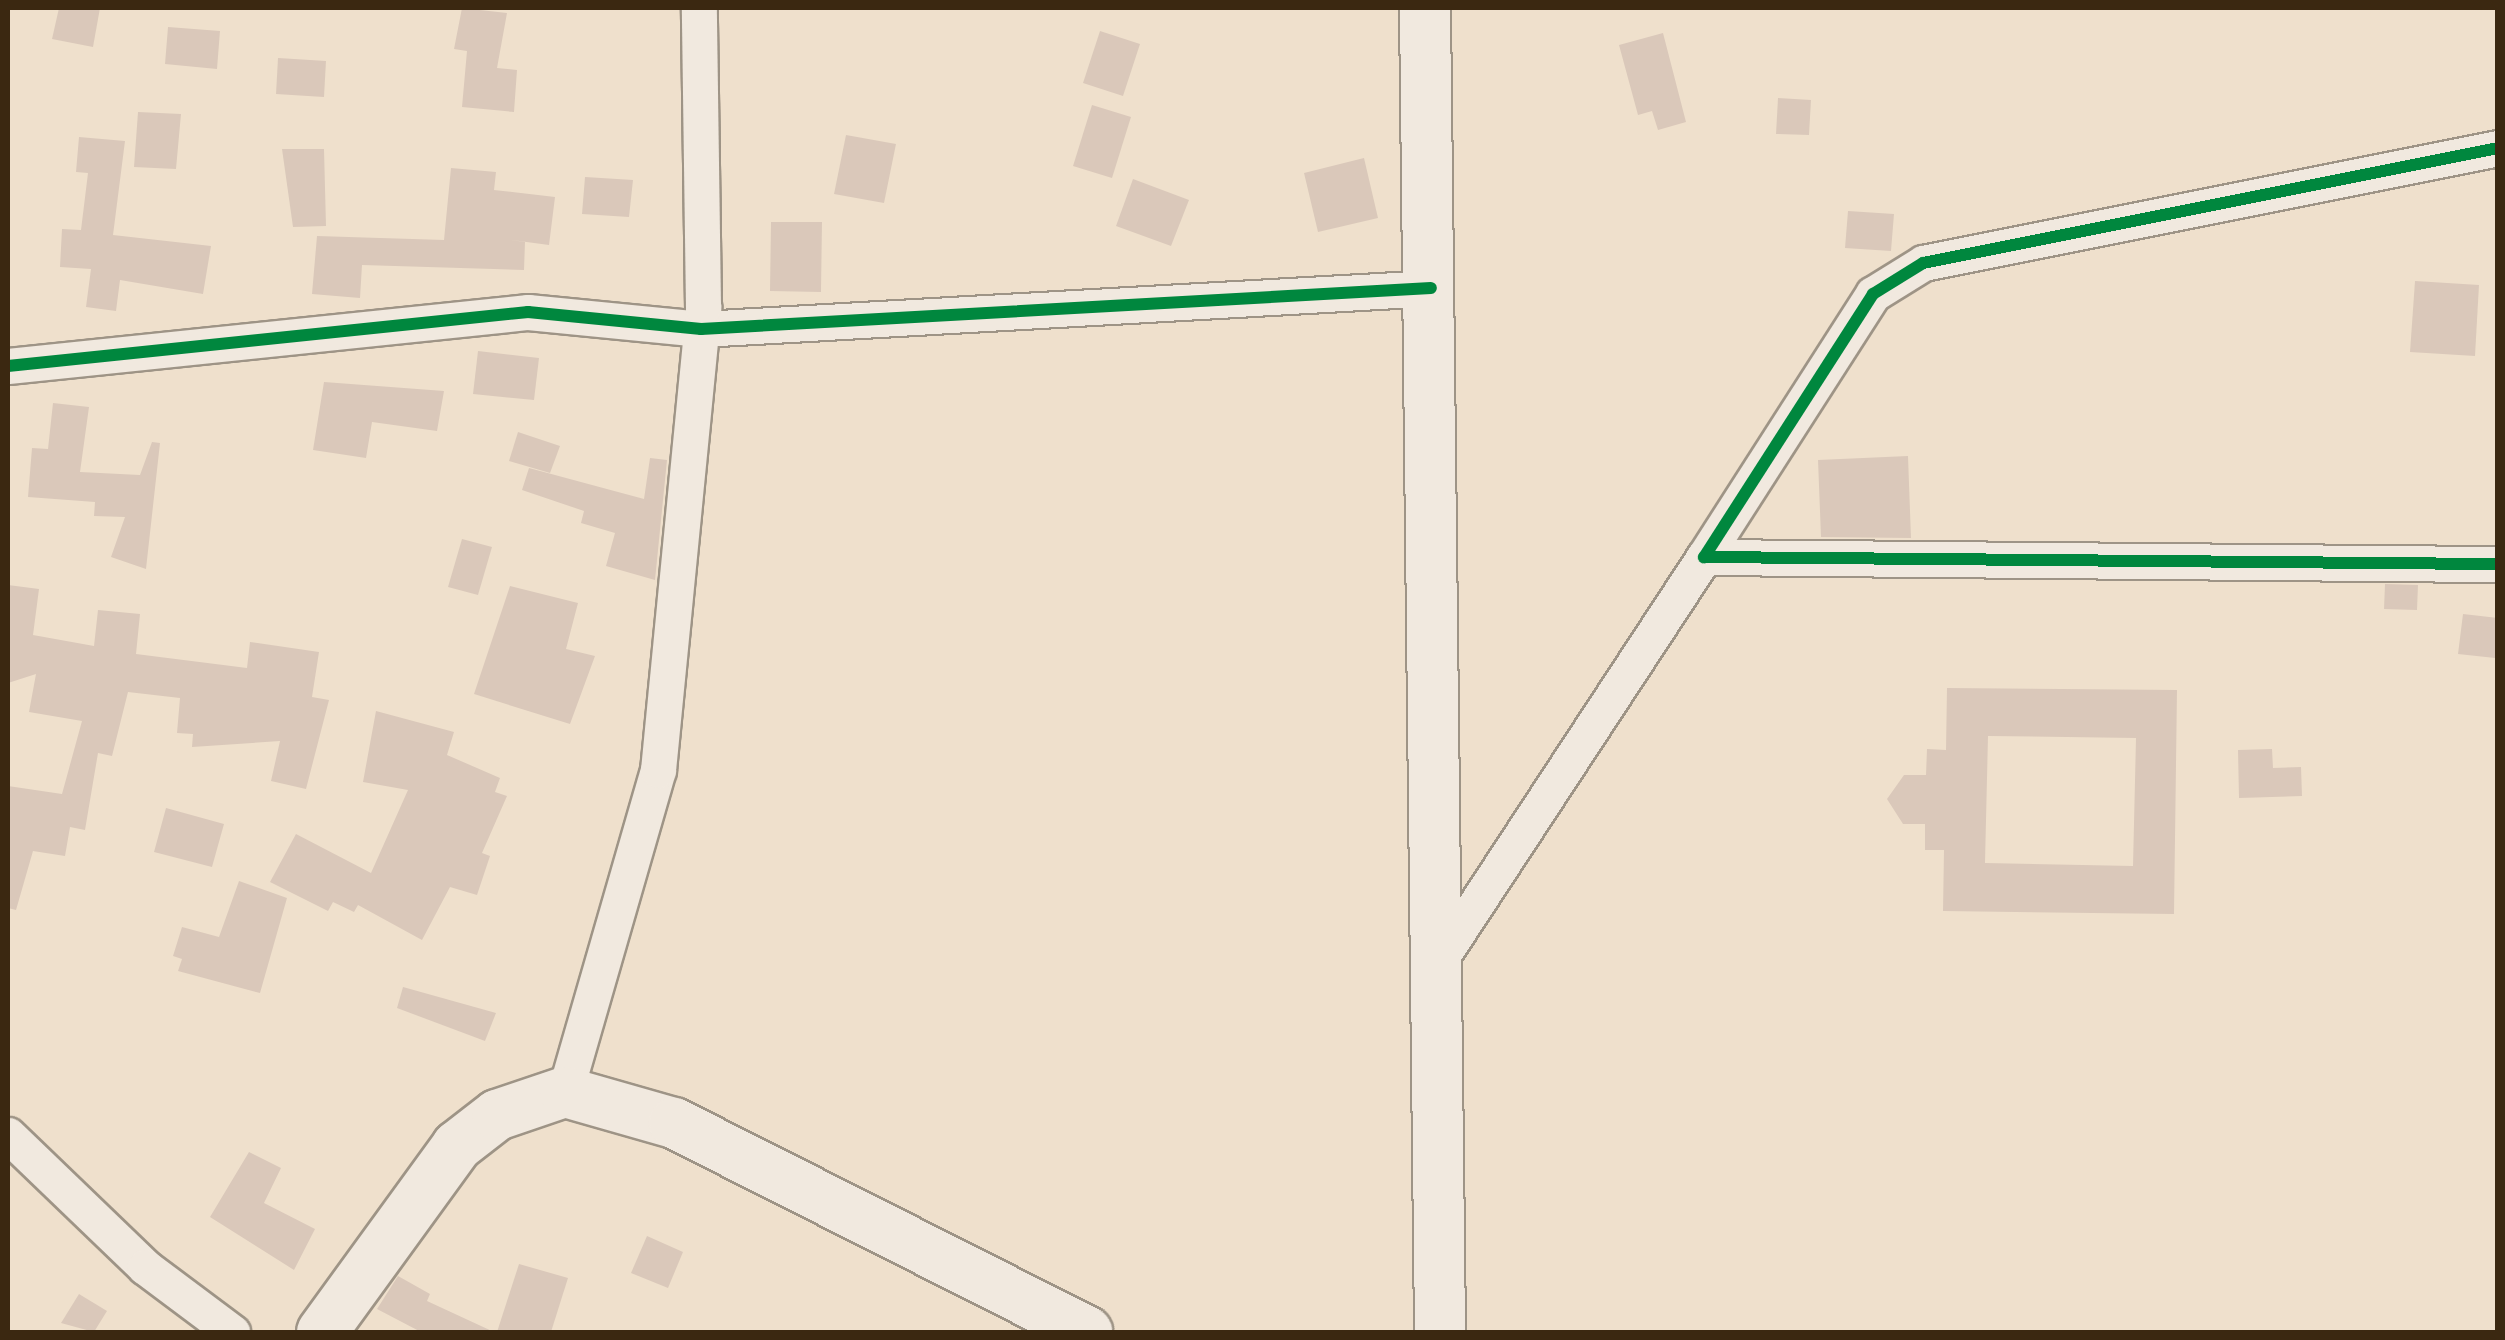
<!DOCTYPE html>
<html>
<head>
<meta charset="utf-8">
<style>
  body { margin:0 }
  #map { position:relative; width:2505px; height:1340px; overflow:hidden; background:#efe0cc; font-family:"Gentium Book Plus",serif }
  div>[style] { position:absolute }
  .building>* { inset:0; background:#dac8ba }
  .roads { filter:drop-shadow(2px 0 #9e9486) drop-shadow(-2px 0 #9e9486) drop-shadow(0 2px #9e9486) drop-shadow(0 -2px #9e9486) }
  .street>* { height:35px; margin:-17.5px; padding:0 17.5px; transform-origin:17.5px; border-radius:17.5px; background:#f1e9df }
  .secondary>* { height:50px; margin:-25px; padding:0 25px; transform-origin:25px; border-radius:25px; background:#f1e9df }
  .cycleway>* { height:12px; margin:-6px; padding:0 6px; transform-origin:6px; border-radius:6px; background:#00873e }
  span { translate:-50% -50%; white-space:nowrap; text-align:center; line-height:1.15; -webkit-text-stroke:8px #feedd5; paint-order:stroke }
  .frame { position:absolute; inset:0; border:10px solid #3b2811; pointer-events:none }
</style>
</head>
<body>
<div id="map">
  <div class="building">
    <div style="clip-path:polygon(59px 8px,100px 8px,93px 47px,52px 39px)"></div>
    <div style="clip-path:polygon(462px 8px,507px 13px,497px 68px,517px 70px,514px 112px,462px 107px,467px 51px,454px 49px)"></div>
    <div style="clip-path:polygon(168px 27px,220px 31px,217px 69px,165px 64px)"></div>
    <div style="clip-path:polygon(1100px 31px,1140px 44px,1123px 96px,1083px 83px)"></div>
    <div style="clip-path:polygon(1663px 33px,1686px 122px,1658px 130px,1652px 111px,1638px 115px,1619px 45px)"></div>
    <div style="clip-path:polygon(278px 58px,326px 61px,324px 97px,276px 94px)"></div>
    <div style="clip-path:polygon(1778px 98px,1811px 100px,1809px 135px,1776px 134px)"></div>
    <div style="clip-path:polygon(1092px 105px,1131px 117px,1112px 178px,1073px 166px)"></div>
    <div style="clip-path:polygon(138px 112px,181px 114px,176px 169px,134px 167px)"></div>
    <div style="clip-path:polygon(846px 135px,896px 144px,884px 203px,834px 194px)"></div>
    <div style="clip-path:polygon(79px 137px,125px 141px,113px 235px,211px 246px,203px 294px,120px 280px,116px 311px,86px 307px,91px 269px,60px 267px,62px 229px,81px 230px,88px 173px,76px 172px)"></div>
    <div style="clip-path:polygon(282px 149px,324px 149px,326px 226px,293px 227px)"></div>
    <div style="clip-path:polygon(1364px 158px,1378px 218px,1318px 232px,1304px 173px)"></div>
    <div style="clip-path:polygon(451px 168px,496px 172px,494px 190px,555px 197px,549px 245px,505px 239px,525px 242px,524px 270px,362px 265px,360px 298px,312px 294px,317px 236px,444px 240px)"></div>
    <div style="clip-path:polygon(585px 177px,633px 180px,629px 217px,582px 214px)"></div>
    <div style="clip-path:polygon(1133px 179px,1189px 200px,1171px 246px,1116px 226px)"></div>
    <div style="clip-path:polygon(1848px 211px,1894px 214px,1891px 251px,1845px 248px)"></div>
    <div style="clip-path:polygon(771px 222px,822px 222px,821px 292px,770px 291px)"></div>
    <div style="clip-path:polygon(2415px 281px,2479px 285px,2475px 356px,2410px 352px)"></div>
    <div style="clip-path:polygon(478px 351px,539px 358px,534px 400px,473px 394px)"></div>
    <div style="clip-path:polygon(324px 382px,444px 391px,437px 431px,372px 422px,366px 458px,313px 450px)"></div>
    <div style="clip-path:polygon(53px 403px,89px 407px,80px 472px,140px 475px,152px 442px,160px 443px,146px 569px,111px 557px,125px 517px,94px 516px,95px 502px,28px 497px,32px 448px,48px 449px)"></div>
    <div style="clip-path:polygon(518px 432px,560px 446px,550px 473px,509px 461px)"></div>
    <div style="clip-path:polygon(1908px 456px,1911px 538px,1821px 537px,1818px 460px)"></div>
    <div style="clip-path:polygon(650px 458px,667px 460px,655px 580px,606px 566px,615px 533px,581px 523px,584px 511px,522px 490px,529px 468px,644px 499px)"></div>
    <div style="clip-path:polygon(462px 539px,492px 547px,478px 595px,448px 587px)"></div>
    <div style="clip-path:polygon(2385px 584px,2418px 585px,2417px 610px,2384px 609px)"></div>
    <div style="clip-path:polygon(8px 585px,39px 589px,33px 635px,94px 646px,98px 610px,140px 614px,136px 654px,247px 668px,250px 642px,319px 652px,312px 697px,329px 700px,306px 789px,271px 781px,280px 741px,192px 747px,193px 734px,177px 733px,180px 698px,128px 692px,112px 756px,98px 753px,85px 830px,70px 827px,65px 856px,33px 851px,16px 910px,8px 908px,8px 786px,62px 794px,82px 721px,29px 712px,36px 674px,8px 683px)"></div>
    <div style="clip-path:polygon(510px 586px,578px 603px,566px 649px,595px 656px,570px 724px,474px 694px)"></div>
    <div style="clip-path:polygon(2463px 614px,2498px 618px,2495px 658px,2458px 654px)"></div>
    <div style="clip-path:polygon(evenodd,1947px 688px,2177px 690px,2174px 914px,1943px 911px,1944px 850px,1925px 850px,1925px 824px,1903px 824px,1887px 799px,1904px 775px,1926px 775px,1927px 749px,1946px 750px,1947px 688px,1988px 736px,2136px 738px,2133px 866px,1985px 863px,1988px 736px)"></div>
    <div style="clip-path:polygon(376px 711px,454px 732px,447px 755px,500px 778px,495px 792px,507px 796px,482px 853px,490px 856px,477px 895px,450px 887px,422px 940px,358px 905px,354px 912px,333px 902px,328px 911px,270px 882px,296px 834px,371px 873px,408px 790px,363px 782px)"></div>
    <div style="clip-path:polygon(2272px 749px,2273px 768px,2301px 767px,2302px 796px,2239px 798px,2238px 750px)"></div>
    <div style="clip-path:polygon(166px 808px,224px 824px,212px 867px,154px 852px)"></div>
    <div style="clip-path:polygon(239px 881px,287px 898px,260px 993px,178px 971px,182px 959px,173px 956px,182px 927px,219px 937px)"></div>
    <div style="clip-path:polygon(403px 987px,496px 1013px,485px 1041px,397px 1008px)"></div>
    <div style="clip-path:polygon(249px 1152px,281px 1168px,264px 1203px,315px 1229px,294px 1270px,210px 1217px)"></div>
    <div style="clip-path:polygon(647px 1236px,683px 1252px,668px 1288px,631px 1273px)"></div>
    <div style="clip-path:polygon(519px 1264px,568px 1278px,551px 1332px,497px 1332px)"></div>
    <div style="clip-path:polygon(398px 1276px,430px 1294px,427px 1301px,494px 1332px,421px 1332px,377px 1309px)"></div>
    <div style="clip-path:polygon(79px 1294px,107px 1311px,94px 1332px,61px 1323px)"></div>
  </div>
  <div class="roads">
    <div class="street">
      <div style="left:2498px;top:148px;width:586px;rotate:168.69deg"></div>
      <div style="left:1923px;top:263px;width:59px;rotate:148.2deg"></div>
      <div style="left:1873px;top:294px;width:313px;rotate:122.7deg"></div>
      <div style="left:1704px;top:557px;width:794px;rotate:0.51deg"></div>
      <div style="left:8px;top:366px;width:523px;rotate:-5.93deg"></div>
      <div style="left:528px;top:312px;width:174px;rotate:5.6deg"></div>
      <div style="left:701px;top:329px;width:731px;rotate:-3.21deg"></div>
      <div style="left:1436px;top:965px;width:488px;rotate:-56.7deg"></div>
      <div style="left:565px;top:1092px;width:335px;rotate:-73.9deg"></div>
      <div style="left:658px;top:770px;width:465px;rotate:-84.4deg"></div>
      <div style="left:703px;top:307px;width:299px;rotate:-90.8deg"></div>
      <div style="left:8px;top:1135px;width:190px;rotate:43.9deg"></div>
      <div style="left:145px;top:1267px;width:109px;rotate:36.8deg"></div>
    </div>
    <div class="secondary">
      <div style="left:1425px;top:8px;width:1324px;rotate:89.35deg"></div>
      <div style="left:322px;top:1332px;width:230px;rotate:-54deg"></div>
      <div style="left:457px;top:1146px;width:51px;rotate:-37.8deg"></div>
      <div style="left:497px;top:1115px;width:72px;rotate:-18.7deg"></div>
      <div style="left:565px;top:1092px;width:113px;rotate:15.9deg"></div>
      <div style="left:674px;top:1123px;width:463px;rotate:26.8deg"></div>
    </div>
  </div>
  <div class="cycleway">
    <div style="left:2498px;top:148px;width:586px;rotate:168.69deg"></div>
    <div style="left:1923px;top:263px;width:59px;rotate:148.2deg"></div>
    <div style="left:1873px;top:294px;width:313px;rotate:122.7deg"></div>
    <div style="left:1704px;top:557px;width:794px;rotate:0.51deg"></div>
    <div style="left:8px;top:366px;width:523px;rotate:-5.93deg"></div>
    <div style="left:528px;top:312px;width:174px;rotate:5.6deg"></div>
    <div style="left:701px;top:329px;width:731px;rotate:-3.21deg"></div>
  </div>
  <div class="frame"></div>
</div>
</body>
</html>
